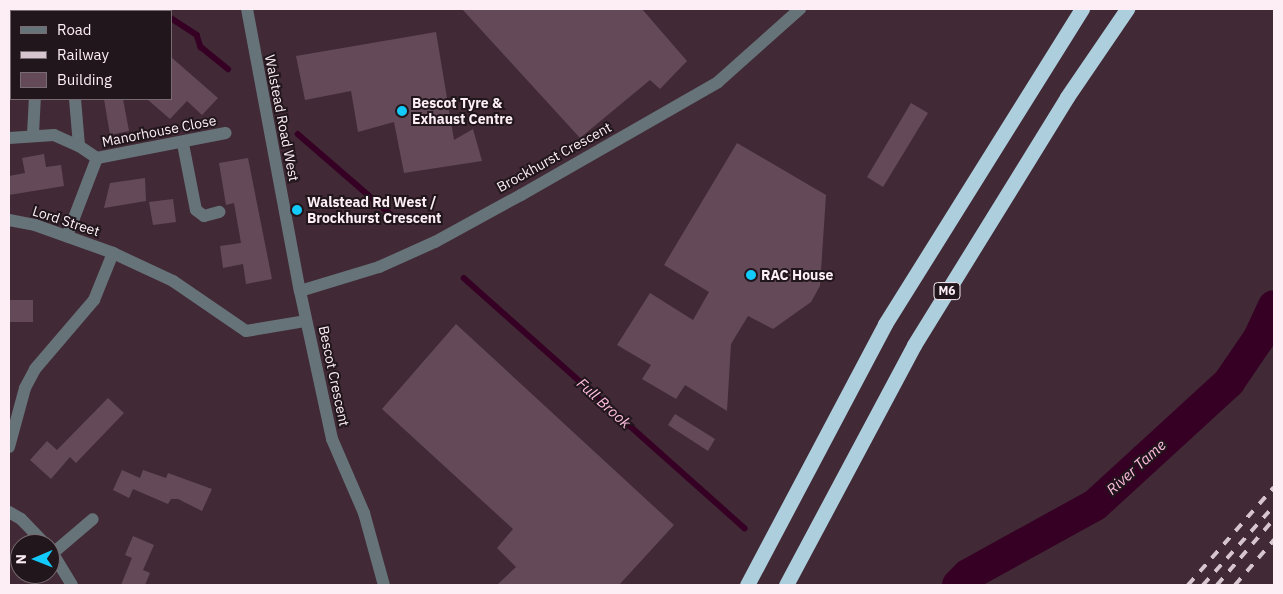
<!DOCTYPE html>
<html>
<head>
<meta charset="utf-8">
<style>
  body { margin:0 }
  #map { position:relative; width:1283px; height:594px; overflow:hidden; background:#412936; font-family:"IBM Plex Sans",sans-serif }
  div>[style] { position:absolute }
  .stream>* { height:5.5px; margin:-2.75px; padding:0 2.75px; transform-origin:2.75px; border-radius:2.75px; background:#360024 }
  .river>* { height:32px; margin:-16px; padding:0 16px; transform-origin:16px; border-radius:16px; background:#360024 }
  .building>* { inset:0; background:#644a58 }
  .minor>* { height:12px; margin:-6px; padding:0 6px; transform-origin:6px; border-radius:6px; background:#667379 }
  .highway>* { height:15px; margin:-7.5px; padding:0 7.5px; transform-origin:7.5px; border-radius:7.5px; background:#adcedc }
  .rail>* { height:4px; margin-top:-2px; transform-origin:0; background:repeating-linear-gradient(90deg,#d6c5ce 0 9px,transparent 0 18px) }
  .dots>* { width:14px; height:14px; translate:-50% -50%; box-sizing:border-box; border:2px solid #20161b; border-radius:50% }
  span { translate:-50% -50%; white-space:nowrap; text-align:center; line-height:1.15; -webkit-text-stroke:4px #20161b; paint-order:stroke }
  .shield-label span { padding:1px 4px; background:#20161b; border:1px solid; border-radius:4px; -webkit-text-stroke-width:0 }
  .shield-label { font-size:12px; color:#fdedf5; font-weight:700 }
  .poi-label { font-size:14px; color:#fdedf5; font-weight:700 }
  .left { translate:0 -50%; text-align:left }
  .street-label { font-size:14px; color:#fdedf5 }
  .water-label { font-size:15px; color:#febcdf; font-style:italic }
  .frame { position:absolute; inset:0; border:10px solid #fdedf5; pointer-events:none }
  .legend { position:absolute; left:10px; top:10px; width:162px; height:90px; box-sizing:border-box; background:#20161b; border:1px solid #786c72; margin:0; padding:6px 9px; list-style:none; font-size:15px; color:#fdedf5 }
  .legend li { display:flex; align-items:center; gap:10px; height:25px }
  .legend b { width:25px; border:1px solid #786c72 }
  .north { position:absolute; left:10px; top:534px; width:50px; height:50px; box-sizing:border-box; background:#20161b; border:1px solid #786c72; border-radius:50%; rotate:269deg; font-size:14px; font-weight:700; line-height:20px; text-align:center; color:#fdedf5 }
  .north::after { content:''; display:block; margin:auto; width:18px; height:22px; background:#12cafb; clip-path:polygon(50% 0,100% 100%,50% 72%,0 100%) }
</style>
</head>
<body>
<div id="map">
  <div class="stream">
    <div style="left:97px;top:9px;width:6px;rotate:18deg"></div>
    <div style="left:171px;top:18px;width:31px;rotate:33deg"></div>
    <div style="left:197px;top:35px;width:13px;rotate:72deg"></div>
    <div style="left:201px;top:47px;width:35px;rotate:39deg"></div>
    <div style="left:298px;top:134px;width:130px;rotate:40.9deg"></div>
    <div style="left:464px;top:278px;width:376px;rotate:41.7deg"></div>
  </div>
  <div class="river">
    <div style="left:958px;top:585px;width:14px;rotate:-45deg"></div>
    <div style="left:968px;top:575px;width:145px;rotate:-28.9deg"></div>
    <div style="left:1095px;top:505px;width:182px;rotate:-42.5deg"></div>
    <div style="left:1229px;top:382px;width:53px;rotate:-55.7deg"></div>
    <div style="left:1259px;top:338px;width:35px;rotate:-65deg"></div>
  </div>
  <div class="building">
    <div style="clip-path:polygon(462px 9px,642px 9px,687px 61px,660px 89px,650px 80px,580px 138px)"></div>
    <div style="clip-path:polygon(436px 32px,454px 140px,473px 129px,482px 161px,404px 173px,394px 122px,358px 132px,351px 91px,305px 100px,296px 56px)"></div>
    <div style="clip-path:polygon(171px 57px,218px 98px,202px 115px,187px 101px,170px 119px,147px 99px,171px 99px)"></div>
    <div style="clip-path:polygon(104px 99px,123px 99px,129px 131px,110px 135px)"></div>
    <div style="clip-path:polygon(911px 103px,928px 113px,883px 187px,867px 177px)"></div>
    <div style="clip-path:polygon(737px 143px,826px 195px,820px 286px,811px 302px,773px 329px,748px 316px,731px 344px,727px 411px,685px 385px,676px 399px,642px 379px,651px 365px,617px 345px,650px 293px,693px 320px,709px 292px,664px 265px)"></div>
    <div style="clip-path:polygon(44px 154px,46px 167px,61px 165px,64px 186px,9px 195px,9px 176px,25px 173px,22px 158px)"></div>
    <div style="clip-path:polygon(248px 158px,272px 279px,246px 284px,243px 264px,223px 268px,220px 246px,241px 243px,234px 203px,226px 205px,219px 163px)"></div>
    <div style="clip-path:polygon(145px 178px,146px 201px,104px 208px,110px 183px)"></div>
    <div style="clip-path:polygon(173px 199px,176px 222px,153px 225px,149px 202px)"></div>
    <div style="clip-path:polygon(10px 300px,33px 300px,33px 322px,10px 322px)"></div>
    <div style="clip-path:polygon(456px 324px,674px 525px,619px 585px,497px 585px,516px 567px,497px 548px,513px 529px,382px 409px)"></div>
    <div style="clip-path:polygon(108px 398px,124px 413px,76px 463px,70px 457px,51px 479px,30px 460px,47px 441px,57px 450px)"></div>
    <div style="clip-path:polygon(675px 414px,715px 439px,708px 451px,668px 425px)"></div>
    <div style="clip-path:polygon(122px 470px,140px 478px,143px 470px,166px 478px,168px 473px,212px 489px,202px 511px,178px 499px,171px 499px,168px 504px,133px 489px,129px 498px,113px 490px)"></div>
    <div style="clip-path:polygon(133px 536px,154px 545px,143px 570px,150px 573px,145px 585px,121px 585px,132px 558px,125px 555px)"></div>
  </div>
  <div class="minor">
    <div style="left:247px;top:9px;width:287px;rotate:79.4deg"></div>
    <div style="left:300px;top:291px;width:151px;rotate:77.8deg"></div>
    <div style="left:332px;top:439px;width:81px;rotate:66.6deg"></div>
    <div style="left:364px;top:513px;width:75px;rotate:74.5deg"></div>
    <div style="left:75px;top:99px;width:47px;rotate:85.1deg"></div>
    <div style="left:33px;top:134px;width:35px;rotate:-87deg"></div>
    <div style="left:9px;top:138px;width:45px;rotate:-3.8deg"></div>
    <div style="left:54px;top:135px;width:27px;rotate:24deg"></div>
    <div style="left:79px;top:146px;width:22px;rotate:34deg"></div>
    <div style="left:97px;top:158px;width:84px;rotate:111deg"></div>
    <div style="left:183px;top:144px;width:67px;rotate:78.9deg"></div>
    <div style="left:196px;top:210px;width:10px;rotate:37deg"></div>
    <div style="left:204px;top:216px;width:16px;rotate:-15deg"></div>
    <div style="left:97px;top:158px;width:131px;rotate:-11deg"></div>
    <div style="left:9px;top:220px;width:26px;rotate:11deg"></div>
    <div style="left:35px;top:225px;width:83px;rotate:19.7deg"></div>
    <div style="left:113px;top:253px;width:66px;rotate:25deg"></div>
    <div style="left:173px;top:281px;width:88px;rotate:34.4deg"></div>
    <div style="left:246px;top:331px;width:61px;rotate:-9.5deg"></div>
    <div style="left:300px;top:291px;width:83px;rotate:-16.9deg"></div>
    <div style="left:379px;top:267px;width:61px;rotate:-24.1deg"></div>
    <div style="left:435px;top:242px;width:98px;rotate:-28.7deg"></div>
    <div style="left:521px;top:195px;width:227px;rotate:-29.8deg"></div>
    <div style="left:718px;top:82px;width:110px;rotate:-41.7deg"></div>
    <div style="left:9px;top:447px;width:61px;rotate:-74.8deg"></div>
    <div style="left:25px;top:388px;width:21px;rotate:-62deg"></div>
    <div style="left:35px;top:369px;width:91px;rotate:-49.5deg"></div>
    <div style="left:94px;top:300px;width:51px;rotate:-68deg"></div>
    <div style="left:9px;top:512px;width:14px;rotate:30deg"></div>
    <div style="left:21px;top:519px;width:35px;rotate:46deg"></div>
    <div style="left:50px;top:549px;width:42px;rotate:58.6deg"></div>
    <div style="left:53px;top:553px;width:52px;rotate:-40.4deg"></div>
  </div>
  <div class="highway">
    <div style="left:747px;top:585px;width:295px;rotate:-62.1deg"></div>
    <div style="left:885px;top:324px;width:372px;rotate:-58deg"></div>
    <div style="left:786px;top:585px;width:272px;rotate:-61.9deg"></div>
    <div style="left:914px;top:345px;width:291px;rotate:-58.3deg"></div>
    <div style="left:1067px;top:97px;width:107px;rotate:-55.7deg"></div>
  </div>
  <div class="rail">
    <div style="left:1188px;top:585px;width:130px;rotate:-48.7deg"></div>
    <div style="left:1203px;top:585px;width:106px;rotate:-48.1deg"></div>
    <div style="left:1217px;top:585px;width:87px;rotate:-49.2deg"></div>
    <div style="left:1235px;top:585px;width:60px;rotate:-49.1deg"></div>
  </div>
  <div class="dots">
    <div style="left:402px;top:111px;background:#12cafb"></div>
    <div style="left:297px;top:210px;background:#12cafb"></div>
    <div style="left:751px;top:275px;background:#12cafb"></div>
  </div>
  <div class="shield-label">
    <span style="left:947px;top:291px">M6</span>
  </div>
  <div class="poi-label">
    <span class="left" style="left:412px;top:111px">Bescot Tyre &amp;<br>Exhaust Centre</span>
    <span class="left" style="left:307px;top:210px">Walstead Rd West /<br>Brockhurst Crescent</span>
    <span class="left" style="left:761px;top:275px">RAC House</span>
  </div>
  <div class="street-label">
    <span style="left:282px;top:118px;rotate:79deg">Walstead Road West</span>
    <span style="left:159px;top:131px;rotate:-11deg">Manorhouse Close</span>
    <span style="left:554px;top:157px;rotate:-29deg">Brockhurst Crescent</span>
    <span style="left:66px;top:221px;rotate:18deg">Lord Street</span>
    <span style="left:334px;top:376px;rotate:78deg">Bescot Crescent</span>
  </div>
  <div class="water-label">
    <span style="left:604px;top:403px;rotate:42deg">Full Brook</span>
    <span style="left:1136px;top:467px;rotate:-42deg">River Tame</span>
  </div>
  <div class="frame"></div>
  <ul class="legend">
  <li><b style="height:6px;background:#667379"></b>Road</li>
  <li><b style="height:6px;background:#d6c5ce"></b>Railway</li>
  <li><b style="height:14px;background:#644a58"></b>Building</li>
  </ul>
  <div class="north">N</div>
</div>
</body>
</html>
